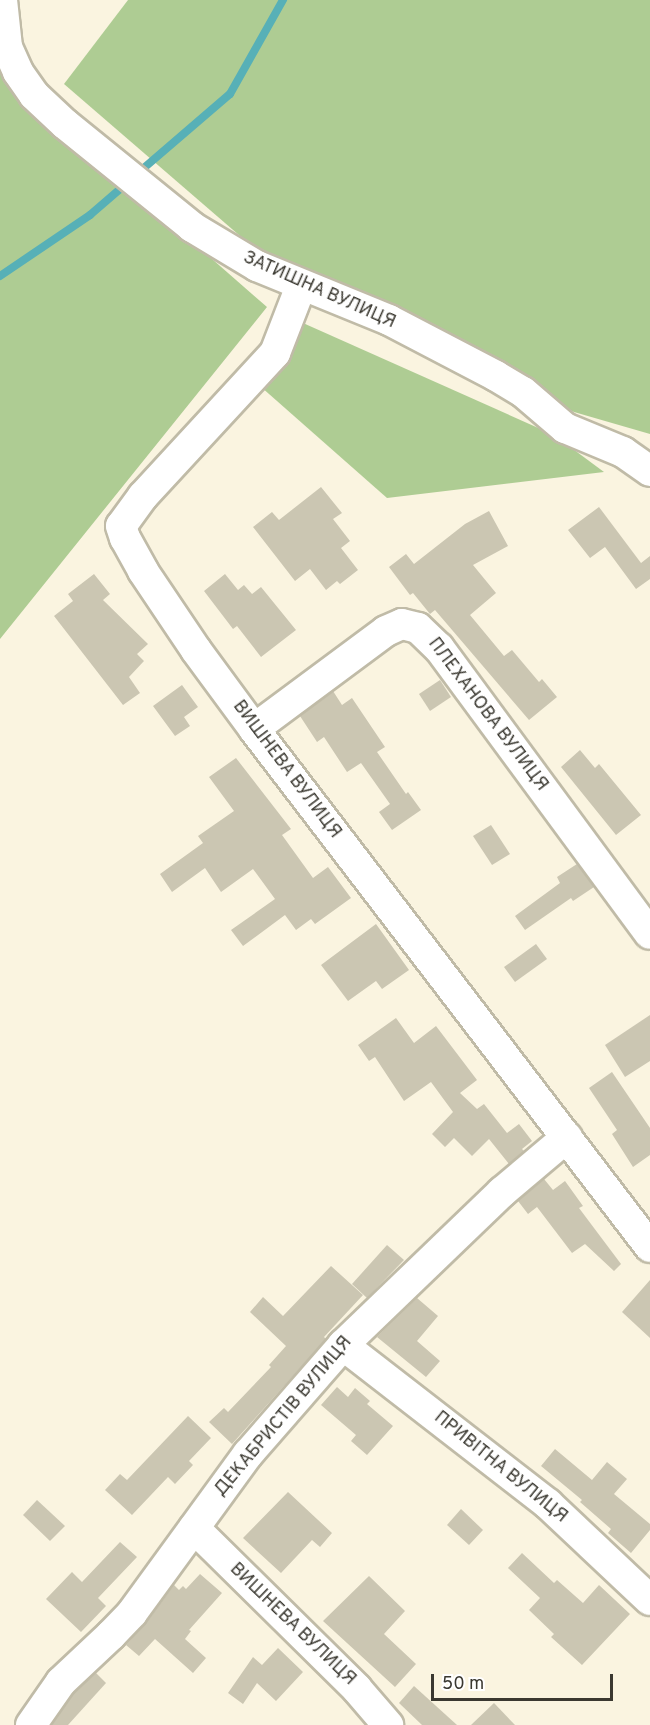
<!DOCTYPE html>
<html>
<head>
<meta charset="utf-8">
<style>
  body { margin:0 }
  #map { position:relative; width:650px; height:1725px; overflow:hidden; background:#faf4e0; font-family:Overpass,sans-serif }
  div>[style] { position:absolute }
  .green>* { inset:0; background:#aecc93 }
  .stream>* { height:8px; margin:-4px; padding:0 4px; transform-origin:4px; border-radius:4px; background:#57b0b7 }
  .building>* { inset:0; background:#cbc6b2 }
  .roads { filter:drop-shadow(2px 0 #c0bba7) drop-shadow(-2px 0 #c0bba7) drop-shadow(0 2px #c0bba7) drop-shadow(0 -2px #c0bba7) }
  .minor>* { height:30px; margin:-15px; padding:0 15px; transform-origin:15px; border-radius:15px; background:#fff }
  span { translate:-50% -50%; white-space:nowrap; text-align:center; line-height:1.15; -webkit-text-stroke:4.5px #fff; paint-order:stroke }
  .street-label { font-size:18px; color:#3a3830 }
  .scale { position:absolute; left:431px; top:1674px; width:182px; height:27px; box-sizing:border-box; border:3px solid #3a3830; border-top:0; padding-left:8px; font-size:18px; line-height:21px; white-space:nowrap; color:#3a3830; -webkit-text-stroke:4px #fff; paint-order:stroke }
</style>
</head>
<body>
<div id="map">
  <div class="green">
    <div style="clip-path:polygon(0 0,14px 86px,267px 307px,0 639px)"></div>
    <div style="clip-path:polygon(128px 0,650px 0,650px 434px,574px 412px,283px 273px,64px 84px)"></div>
    <div style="clip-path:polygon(294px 319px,554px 435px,604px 472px,387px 498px,251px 378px)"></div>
  </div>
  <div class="stream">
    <div style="left:138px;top:173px;width:121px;rotate:-40.7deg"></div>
    <div style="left:230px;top:94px;width:108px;rotate:-60.6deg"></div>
    <div style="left:0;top:276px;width:109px;rotate:-34.1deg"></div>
    <div style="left:90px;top:215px;width:49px;rotate:-40.9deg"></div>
  </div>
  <div class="building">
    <div style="clip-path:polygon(321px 487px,342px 513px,333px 519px,350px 541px,341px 548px,358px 570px,340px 584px,337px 581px,326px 590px,310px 569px,295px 581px,253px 527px,272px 512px,279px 520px)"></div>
    <div style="clip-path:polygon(599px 507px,641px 563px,650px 556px,650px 579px,636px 589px,605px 547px,590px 558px,568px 530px)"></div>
    <div style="clip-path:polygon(489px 511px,508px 546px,473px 565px,496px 593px,470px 615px,504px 656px,512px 650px,539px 682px,542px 679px,557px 697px,529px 720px,435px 610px,430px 614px,413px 593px,410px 595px,389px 567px,406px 554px,414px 564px,465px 524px)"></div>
    <div style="clip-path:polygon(94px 574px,110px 594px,103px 600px,148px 644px,137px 654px,144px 661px,129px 677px,140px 693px,123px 705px,54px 616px,73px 601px,68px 594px)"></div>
    <div style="clip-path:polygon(225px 574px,238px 590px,244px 585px,252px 594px,261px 587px,296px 630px,261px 657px,237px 626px,233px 629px,204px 591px)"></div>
    <div style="clip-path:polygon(440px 680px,451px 697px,430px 711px,419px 694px)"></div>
    <div style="clip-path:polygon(182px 685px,198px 707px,184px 717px,190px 726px,175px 736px,153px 706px)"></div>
    <div style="clip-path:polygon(333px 691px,342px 705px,352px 698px,385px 747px,377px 752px,406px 794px,408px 792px,421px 810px,392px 830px,379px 812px,390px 804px,361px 763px,347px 772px,324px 737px,317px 742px,300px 716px)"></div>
    <div style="clip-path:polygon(580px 750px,595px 768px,599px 764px,641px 815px,616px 835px,561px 767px)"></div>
    <div style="clip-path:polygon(236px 758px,291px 829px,282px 835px,313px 878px,328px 867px,351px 898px,315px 924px,311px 919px,296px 930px,285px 915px,243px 946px,231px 930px,275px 899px,253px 869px,221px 892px,205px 868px,172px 892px,160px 874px,203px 843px,198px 836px,234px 811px,209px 777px)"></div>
    <div style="clip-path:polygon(491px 825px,510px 854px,492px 865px,473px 836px)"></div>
    <div style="clip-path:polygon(577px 864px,594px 887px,573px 901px,571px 898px,525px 930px,515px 916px,560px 883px,557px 877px)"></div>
    <div style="clip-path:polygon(376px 924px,409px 970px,382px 989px,376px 981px,348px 1001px,321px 965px)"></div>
    <div style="clip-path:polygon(536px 944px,547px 959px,515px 982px,504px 967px)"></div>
    <div style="clip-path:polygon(650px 1015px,650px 1061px,625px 1077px,605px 1045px)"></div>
    <div style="clip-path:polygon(396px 1018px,414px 1043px,436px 1026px,477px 1080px,460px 1093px,477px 1109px,484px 1104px,507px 1133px,519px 1124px,532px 1141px,522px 1149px,524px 1151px,509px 1164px,489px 1139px,472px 1156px,454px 1138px,445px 1147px,432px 1134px,453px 1112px,431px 1082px,404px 1101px,375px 1057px,369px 1061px,358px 1045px)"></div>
    <div style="clip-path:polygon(612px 1072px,650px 1128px,650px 1155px,633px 1167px,612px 1134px,617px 1130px,589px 1088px)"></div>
    <div style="clip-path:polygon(544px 1179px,553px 1190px,565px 1181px,583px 1206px,579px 1208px,621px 1264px,614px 1271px,585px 1244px,572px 1253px,537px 1207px,528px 1214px,518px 1201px)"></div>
    <div style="clip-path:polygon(387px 1245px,404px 1260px,367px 1298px,352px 1284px)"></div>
    <div style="clip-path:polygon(331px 1266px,363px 1295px,324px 1337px,326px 1339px,232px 1444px,209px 1422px,224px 1408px,228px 1412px,271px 1367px,269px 1365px,286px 1346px,250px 1312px,263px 1297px,283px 1316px)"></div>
    <div style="clip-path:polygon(650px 1280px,650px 1338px,622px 1312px)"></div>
    <div style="clip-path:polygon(417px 1298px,438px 1316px,417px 1341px,440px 1361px,426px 1377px,377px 1337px)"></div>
    <div style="clip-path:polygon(337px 1387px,348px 1397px,355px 1388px,370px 1401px,367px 1404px,393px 1426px,367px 1455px,351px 1441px,356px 1435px,321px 1405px)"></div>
    <div style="clip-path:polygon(188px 1416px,211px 1438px,189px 1461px,193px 1465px,175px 1484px,168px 1477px,132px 1515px,105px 1490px,120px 1474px,127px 1480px)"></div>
    <div style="clip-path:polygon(555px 1449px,592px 1480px,607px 1462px,627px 1479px,614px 1494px,650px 1524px,650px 1530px,631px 1553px,608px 1533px,611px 1529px,580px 1502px,582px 1500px,541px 1466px)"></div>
    <div style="clip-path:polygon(288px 1492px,332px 1533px,320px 1547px,312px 1540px,281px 1573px,243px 1538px)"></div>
    <div style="clip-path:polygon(37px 1500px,65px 1526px,50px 1541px,23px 1515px)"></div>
    <div style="clip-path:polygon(461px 1509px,483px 1530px,469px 1545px,447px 1525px)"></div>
    <div style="clip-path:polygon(120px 1542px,137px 1557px,98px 1598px,106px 1606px,81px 1632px,46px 1599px,72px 1572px,82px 1582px)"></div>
    <div style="clip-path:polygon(522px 1553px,554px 1583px,557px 1580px,583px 1603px,599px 1585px,630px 1614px,582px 1665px,551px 1637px,554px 1634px,529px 1610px,540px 1598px,508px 1568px)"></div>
    <div style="clip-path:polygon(200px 1574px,222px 1593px,189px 1630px,191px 1631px,185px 1639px,206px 1658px,193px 1673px,155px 1639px,139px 1656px,126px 1645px,146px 1623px,174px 1585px,179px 1590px,183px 1586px,186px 1589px)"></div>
    <div style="clip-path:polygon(369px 1576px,405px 1611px,384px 1634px,416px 1664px,395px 1687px,323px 1621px)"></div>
    <div style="clip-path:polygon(278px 1648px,303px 1672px,276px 1701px,257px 1683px,243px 1704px,228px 1693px,253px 1657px,262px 1665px)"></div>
    <div style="clip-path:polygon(96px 1673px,106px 1683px,68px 1725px,52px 1725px,74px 1693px)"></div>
    <div style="clip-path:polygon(414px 1686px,457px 1725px,422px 1725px,399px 1703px)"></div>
    <div style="clip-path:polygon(494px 1703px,515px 1725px,471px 1725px)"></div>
  </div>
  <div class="roads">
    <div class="minor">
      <div style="left:2px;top:0;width:47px;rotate:83.9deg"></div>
      <div style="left:7px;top:47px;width:27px;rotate:66deg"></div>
      <div style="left:18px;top:72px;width:28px;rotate:55deg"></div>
      <div style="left:34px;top:95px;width:42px;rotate:43.1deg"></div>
      <div style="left:65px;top:124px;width:164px;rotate:39deg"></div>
      <div style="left:192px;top:227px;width:76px;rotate:31deg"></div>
      <div style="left:257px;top:266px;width:143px;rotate:22.2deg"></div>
      <div style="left:389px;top:320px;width:121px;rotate:27.6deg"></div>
      <div style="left:496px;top:376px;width:31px;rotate:31deg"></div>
      <div style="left:523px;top:392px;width:55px;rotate:40.6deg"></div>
      <div style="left:565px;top:428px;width:63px;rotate:22.5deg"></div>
      <div style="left:623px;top:452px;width:33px;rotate:35deg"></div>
      <div style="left:301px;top:286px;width:72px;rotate:111.2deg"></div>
      <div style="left:275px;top:353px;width:195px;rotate:132.7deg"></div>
      <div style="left:143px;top:496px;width:37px;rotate:126deg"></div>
      <div style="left:121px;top:526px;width:13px;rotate:72deg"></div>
      <div style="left:125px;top:538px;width:38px;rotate:61deg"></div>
      <div style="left:143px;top:571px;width:95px;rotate:56.1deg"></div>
      <div style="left:196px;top:650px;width:98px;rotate:53.7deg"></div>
      <div style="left:254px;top:729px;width:652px;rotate:52.6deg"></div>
      <div style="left:254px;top:729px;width:164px;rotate:-36.6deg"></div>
      <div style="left:386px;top:631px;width:17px;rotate:-24deg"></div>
      <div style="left:402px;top:624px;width:16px;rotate:14deg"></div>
      <div style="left:418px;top:628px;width:29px;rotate:44deg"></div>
      <div style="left:439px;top:648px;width:355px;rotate:53.6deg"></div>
      <div style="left:343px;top:1345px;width:259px;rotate:37.8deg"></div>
      <div style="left:548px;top:1504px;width:140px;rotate:43.3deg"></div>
      <div style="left:194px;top:1528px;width:229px;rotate:44.6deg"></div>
      <div style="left:357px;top:1689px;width:48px;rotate:49.3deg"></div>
      <div style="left:31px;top:1725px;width:52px;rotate:-55.1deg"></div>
      <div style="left:61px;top:1682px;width:69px;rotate:-43.2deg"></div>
      <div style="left:111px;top:1635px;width:30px;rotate:-46deg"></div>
      <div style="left:132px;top:1613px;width:197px;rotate:-53.9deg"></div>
      <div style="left:248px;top:1454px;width:145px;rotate:-48.9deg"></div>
      <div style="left:343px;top:1345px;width:221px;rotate:-43.9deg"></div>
      <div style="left:502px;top:1192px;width:85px;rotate:-40.2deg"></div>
    </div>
  </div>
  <div class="street-label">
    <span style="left:319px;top:291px;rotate:24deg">ЗАТИШНА ВУЛИЦЯ</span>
    <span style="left:487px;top:715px;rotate:53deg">ПЛЕХАНОВА ВУЛИЦЯ</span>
    <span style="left:286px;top:770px;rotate:53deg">ВИШНЕВА ВУЛИЦЯ</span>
    <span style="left:284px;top:1417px;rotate:-50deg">ДЕКАБРИСТІВ ВУЛИЦЯ</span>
    <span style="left:500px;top:1468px;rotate:39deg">ПРИВІТНА ВУЛИЦЯ</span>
    <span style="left:292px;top:1625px;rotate:44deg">ВИШНЕВА ВУЛИЦЯ</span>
  </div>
  <div class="scale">50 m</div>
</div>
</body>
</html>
